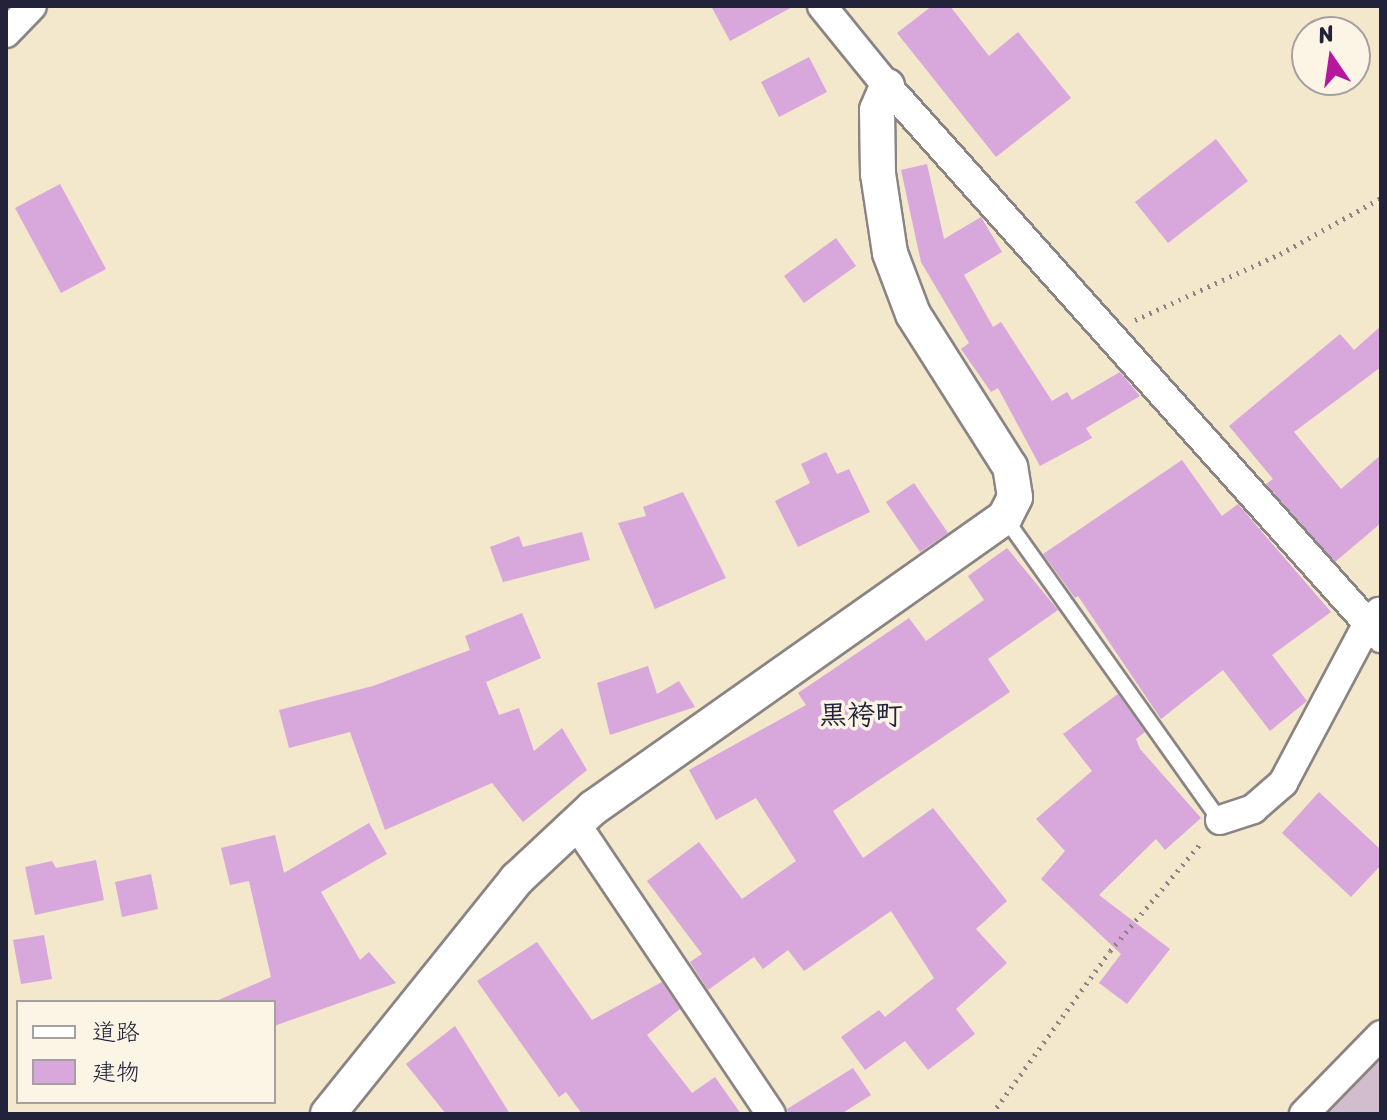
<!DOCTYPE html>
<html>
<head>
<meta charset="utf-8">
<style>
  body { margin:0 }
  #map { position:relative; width:1387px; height:1120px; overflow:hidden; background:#f3e7cc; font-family:Sriracha,"Klee One",sans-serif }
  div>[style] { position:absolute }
  .industrial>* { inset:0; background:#d1bdcb }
  .building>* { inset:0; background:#d8a7dc }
  .path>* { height:5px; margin-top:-2.5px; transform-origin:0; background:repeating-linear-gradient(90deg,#8a8484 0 2px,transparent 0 8px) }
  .roads { filter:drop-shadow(2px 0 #8a8484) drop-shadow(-2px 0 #8a8484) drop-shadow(0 2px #8a8484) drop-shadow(0 -2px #8a8484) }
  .service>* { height:14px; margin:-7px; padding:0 7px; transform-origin:7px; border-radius:7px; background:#fff }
  .minor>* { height:28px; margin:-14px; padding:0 14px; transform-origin:14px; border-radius:14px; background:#fff }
  .tertiary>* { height:34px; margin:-17px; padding:0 17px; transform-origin:17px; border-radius:17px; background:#fff }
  span { translate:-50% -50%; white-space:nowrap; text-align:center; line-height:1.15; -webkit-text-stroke:7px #fcf5e5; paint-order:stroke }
  .quarter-label { font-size:28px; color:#22223b; font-weight:700 }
  .frame { position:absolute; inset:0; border:8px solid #22223b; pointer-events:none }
  .legend { position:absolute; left:16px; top:1000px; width:260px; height:104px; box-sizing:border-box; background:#fcf5e5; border:2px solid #a5a1a1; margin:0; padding:10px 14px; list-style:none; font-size:24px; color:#22223b }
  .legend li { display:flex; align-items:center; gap:16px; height:40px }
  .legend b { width:40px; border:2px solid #a5a1a1 }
  .north { position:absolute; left:1291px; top:16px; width:80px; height:80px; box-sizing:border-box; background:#fcf5e5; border:2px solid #a5a1a1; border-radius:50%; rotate:347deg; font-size:22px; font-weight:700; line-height:32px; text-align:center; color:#22223b }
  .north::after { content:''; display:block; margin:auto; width:28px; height:36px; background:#b5179e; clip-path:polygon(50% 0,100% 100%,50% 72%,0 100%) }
</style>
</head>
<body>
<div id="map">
  <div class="industrial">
    <div style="clip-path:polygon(1381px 1056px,1381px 1114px,1314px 1114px)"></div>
  </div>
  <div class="building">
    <div style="clip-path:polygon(711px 6px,794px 6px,730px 41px)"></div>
    <div style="clip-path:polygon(932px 6px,950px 6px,989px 56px,1018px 32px,1071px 98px,996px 157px,897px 33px)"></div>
    <div style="clip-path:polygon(809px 57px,827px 92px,779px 117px,761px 82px)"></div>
    <div style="clip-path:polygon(1216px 139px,1248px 181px,1168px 243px,1135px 202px)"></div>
    <div style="clip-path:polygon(927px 164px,944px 239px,981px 217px,1002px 252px,964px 275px,993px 327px,1001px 322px,1052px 401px,1067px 392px,1072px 400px,1120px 372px,1140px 396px,1086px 428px,1092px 438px,1040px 466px,998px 388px,991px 392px,961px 349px,969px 343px,921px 262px,901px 170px)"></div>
    <div style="clip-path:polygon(60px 184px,106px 269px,61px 293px,15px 208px)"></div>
    <div style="clip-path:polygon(836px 238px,856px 266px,804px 303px,784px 276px)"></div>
    <div style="clip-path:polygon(1381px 326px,1381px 367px,1294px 432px,1341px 489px,1381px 455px,1381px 523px,1335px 562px,1266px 484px,1273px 479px,1229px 426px,1340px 334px,1354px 350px)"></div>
    <div style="clip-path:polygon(826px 452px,837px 474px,849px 469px,870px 512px,798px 547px,775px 501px,810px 483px,801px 464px)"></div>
    <div style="clip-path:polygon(1182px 460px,1222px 516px,1238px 504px,1331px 612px,1272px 655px,1307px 701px,1270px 731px,1223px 670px,1161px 719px,1078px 596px,1075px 598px,1043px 554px)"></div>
    <div style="clip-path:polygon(914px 483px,948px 533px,920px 552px,886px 502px)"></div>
    <div style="clip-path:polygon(683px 492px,726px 578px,655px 609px,618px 523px,646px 516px,643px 507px)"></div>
    <div style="clip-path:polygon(582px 532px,590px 560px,503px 582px,490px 547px,519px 536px,523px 547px)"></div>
    <div style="clip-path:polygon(1007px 548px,1058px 610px,988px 659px,1010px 692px,833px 811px,863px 858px,933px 808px,1007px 901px,976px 929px,1007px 963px,956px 1009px,975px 1034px,928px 1070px,905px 1041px,865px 1070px,841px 1037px,879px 1010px,885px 1017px,934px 978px,891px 911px,804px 971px,788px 950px,763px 969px,754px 957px,708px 990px,690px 962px,702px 954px,647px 881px,699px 842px,742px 899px,796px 861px,756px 798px,716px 820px,689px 770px,806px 705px,798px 693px,909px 618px,926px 641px,984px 600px,968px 576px)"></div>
    <div style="clip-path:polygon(522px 613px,541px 658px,486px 682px,499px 715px,519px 708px,534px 751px,562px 728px,587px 770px,523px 822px,492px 783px,385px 830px,350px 732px,289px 748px,279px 710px,373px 686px,470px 650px,465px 636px)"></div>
    <div style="clip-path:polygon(648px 666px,657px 694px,679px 681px,695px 707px,610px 735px,597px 683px)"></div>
    <div style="clip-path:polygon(1118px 694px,1145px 732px,1136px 739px,1140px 749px,1201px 818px,1165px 850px,1156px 839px,1099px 895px,1170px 949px,1127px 1004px,1099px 983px,1121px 954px,1041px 879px,1065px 851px,1036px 819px,1092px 771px,1063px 734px)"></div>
    <div style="clip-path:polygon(1319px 792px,1381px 850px,1381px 865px,1351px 897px,1282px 833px)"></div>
    <div style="clip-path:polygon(369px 823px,387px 854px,321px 892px,360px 960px,369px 952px,396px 983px,274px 1026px,274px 1002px,214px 1002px,271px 977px,249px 881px,230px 885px,221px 848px,275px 835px,284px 873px)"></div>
    <div style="clip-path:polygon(96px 860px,104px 900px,35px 915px,25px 867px,52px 861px,56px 868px)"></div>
    <div style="clip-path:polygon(151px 874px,158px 909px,122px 917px,115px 882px)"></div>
    <div style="clip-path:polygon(44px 935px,52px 979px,21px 984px,13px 940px)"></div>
    <div style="clip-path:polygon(537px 942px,592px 1020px,662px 982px,680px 1009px,647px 1035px,692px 1093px,715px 1077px,741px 1114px,582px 1114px,566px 1092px,559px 1097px,477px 981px)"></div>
    <div style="clip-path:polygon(455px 1026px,510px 1114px,446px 1114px,406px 1064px)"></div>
    <div style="clip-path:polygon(853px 1068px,871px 1095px,841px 1114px,788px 1114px,787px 1109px)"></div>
  </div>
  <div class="path">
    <div style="left:1135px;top:320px;width:159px;rotate:-24.5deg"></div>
    <div style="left:1280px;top:254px;width:115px;rotate:-29deg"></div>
    <div style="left:992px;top:1114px;width:201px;rotate:-54.1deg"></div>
    <div style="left:1110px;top:951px;width:141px;rotate:-49.9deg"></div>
  </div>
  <div class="roads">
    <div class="service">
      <div style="left:1005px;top:518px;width:371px;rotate:54.6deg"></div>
    </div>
    <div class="minor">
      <div style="left:822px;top:6px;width:103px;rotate:50.9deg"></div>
      <div style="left:887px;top:86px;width:741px;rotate:48.17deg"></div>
      <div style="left:6px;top:33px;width:37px;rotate:-46deg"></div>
      <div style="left:1220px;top:820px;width:35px;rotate:-18deg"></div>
      <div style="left:1253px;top:809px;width:40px;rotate:-41deg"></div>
      <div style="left:1283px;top:783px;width:181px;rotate:-62deg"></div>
      <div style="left:1368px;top:623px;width:16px;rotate:-45deg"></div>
      <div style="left:576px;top:824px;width:349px;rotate:56.1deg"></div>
      <div style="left:1304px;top:1114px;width:110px;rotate:-45.7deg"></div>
    </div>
    <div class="tertiary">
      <div style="left:328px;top:1114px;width:302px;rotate:-51.2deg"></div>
      <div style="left:517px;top:879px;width:104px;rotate:-43.1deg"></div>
      <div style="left:593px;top:808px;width:504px;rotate:-35.23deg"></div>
      <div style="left:1005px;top:517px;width:22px;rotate:-63deg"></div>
      <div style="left:1015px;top:497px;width:30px;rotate:-99deg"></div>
      <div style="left:1010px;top:467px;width:181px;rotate:-122.4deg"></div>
      <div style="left:913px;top:314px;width:65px;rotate:-110.7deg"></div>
      <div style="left:890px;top:253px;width:80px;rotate:-98.6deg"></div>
      <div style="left:878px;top:174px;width:64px;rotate:-90.9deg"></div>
      <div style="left:877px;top:110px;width:26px;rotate:-67deg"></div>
    </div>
  </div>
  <div class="quarter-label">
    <span style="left:861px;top:715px">黒袴町</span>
  </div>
  <div class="frame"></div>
  <ul class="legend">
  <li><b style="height:10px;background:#fff"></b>道路</li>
  <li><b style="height:22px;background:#d8a7dc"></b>建物</li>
  </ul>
  <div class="north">N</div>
</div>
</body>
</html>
